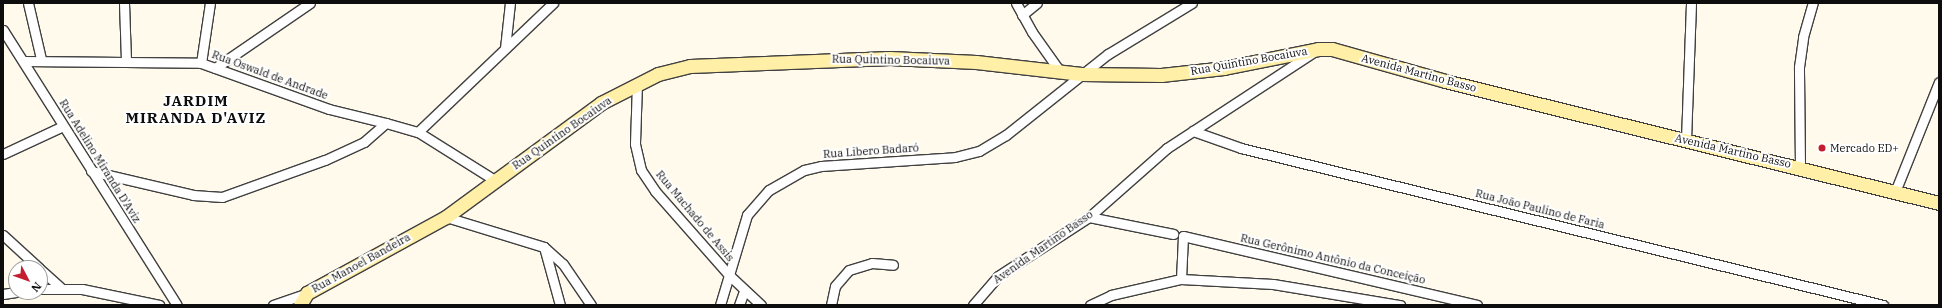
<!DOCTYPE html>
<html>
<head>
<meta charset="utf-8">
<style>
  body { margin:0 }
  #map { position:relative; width:1942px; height:308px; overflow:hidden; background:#fffaec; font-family:"IBM Plex Serif",serif }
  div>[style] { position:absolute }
  .roads { filter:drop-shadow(1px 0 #404040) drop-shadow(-1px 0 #404040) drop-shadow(0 1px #404040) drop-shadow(0 -1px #404040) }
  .street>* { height:9px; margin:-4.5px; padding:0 4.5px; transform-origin:4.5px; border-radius:4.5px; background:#fff }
  .secondary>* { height:13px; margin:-6.5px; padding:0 6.5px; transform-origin:6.5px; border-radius:6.5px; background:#ffefa7 }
  .dots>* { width:11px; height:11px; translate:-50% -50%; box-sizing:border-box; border:2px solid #fff; border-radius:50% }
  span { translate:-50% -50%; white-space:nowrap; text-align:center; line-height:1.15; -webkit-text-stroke:4px #fff; paint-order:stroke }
  .street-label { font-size:11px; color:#0d0d0d }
  .poi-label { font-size:11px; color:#0d0d0d }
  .left { translate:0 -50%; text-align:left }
  .district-label { font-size:15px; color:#0d0d0d; font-weight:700; letter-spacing:1px }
  .frame { position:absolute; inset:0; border:4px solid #0d0d0d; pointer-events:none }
  .north { position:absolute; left:8px; top:260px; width:40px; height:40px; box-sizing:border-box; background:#fff; border:1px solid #9e9e9e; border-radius:50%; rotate:131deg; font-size:11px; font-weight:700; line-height:16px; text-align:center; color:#0d0d0d }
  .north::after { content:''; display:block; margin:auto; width:14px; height:18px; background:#c41d30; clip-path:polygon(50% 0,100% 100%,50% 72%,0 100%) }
</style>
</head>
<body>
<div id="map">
  <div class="roads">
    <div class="street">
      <div style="left:28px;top:3px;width:57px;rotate:76.9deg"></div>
      <div style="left:124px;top:3px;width:58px;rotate:88deg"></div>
      <div style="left:1016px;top:3px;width:33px;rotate:61deg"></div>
      <div style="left:1032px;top:32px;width:47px;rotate:54.6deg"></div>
      <div style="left:1022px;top:15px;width:19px;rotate:-39deg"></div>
      <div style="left:3px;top:30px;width:325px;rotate:57.7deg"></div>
      <div style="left:505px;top:48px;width:45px;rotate:-83.7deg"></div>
      <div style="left:24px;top:61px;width:177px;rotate:0.6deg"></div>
      <div style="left:201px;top:63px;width:136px;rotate:19.8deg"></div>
      <div style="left:329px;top:109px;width:59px;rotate:13.8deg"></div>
      <div style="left:201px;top:63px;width:61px;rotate:-81.5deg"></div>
      <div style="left:215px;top:68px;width:115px;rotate:-34.4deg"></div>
      <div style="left:637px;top:83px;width:61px;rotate:91.9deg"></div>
      <div style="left:635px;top:144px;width:27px;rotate:77deg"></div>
      <div style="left:641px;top:170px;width:25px;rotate:56deg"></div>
      <div style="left:655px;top:191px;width:112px;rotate:48.6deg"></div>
      <div style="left:729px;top:275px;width:44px;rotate:43.2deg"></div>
      <div style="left:1193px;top:131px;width:51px;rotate:19.5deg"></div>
      <div style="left:1241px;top:148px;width:661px;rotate:13.74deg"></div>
      <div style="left:418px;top:132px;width:92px;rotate:32.1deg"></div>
      <div style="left:1686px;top:140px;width:137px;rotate:-87.9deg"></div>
      <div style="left:3px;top:154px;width:66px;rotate:-25deg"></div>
      <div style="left:1800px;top:167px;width:100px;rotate:-90.6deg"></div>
      <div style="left:1799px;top:67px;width:30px;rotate:-82deg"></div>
      <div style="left:1803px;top:37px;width:35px;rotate:-74deg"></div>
      <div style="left:91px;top:171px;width:105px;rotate:13.2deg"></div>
      <div style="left:193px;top:195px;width:29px;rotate:4deg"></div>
      <div style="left:222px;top:197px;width:109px;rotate:-19.8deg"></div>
      <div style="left:325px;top:160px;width:43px;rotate:-24.8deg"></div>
      <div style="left:364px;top:142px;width:29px;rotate:-41deg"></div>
      <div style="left:386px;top:123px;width:33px;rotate:16deg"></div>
      <div style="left:418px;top:132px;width:187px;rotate:-43.7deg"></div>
      <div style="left:1895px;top:192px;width:118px;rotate:-68.2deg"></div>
      <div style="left:446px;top:217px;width:102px;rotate:17deg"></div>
      <div style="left:544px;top:247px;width:25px;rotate:42deg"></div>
      <div style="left:563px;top:264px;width:50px;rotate:55.7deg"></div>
      <div style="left:1089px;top:217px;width:86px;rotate:11.4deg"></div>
      <div style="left:3px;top:235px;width:49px;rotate:42.5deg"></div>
      <div style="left:544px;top:247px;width:60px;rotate:74.6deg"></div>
      <div style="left:40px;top:269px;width:27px;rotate:42deg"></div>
      <div style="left:1181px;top:279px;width:43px;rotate:-87.3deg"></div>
      <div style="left:1183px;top:236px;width:302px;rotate:13.2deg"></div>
      <div style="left:40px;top:289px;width:42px"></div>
      <div style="left:82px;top:289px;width:79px;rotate:11.7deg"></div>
      <div style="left:3px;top:294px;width:13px;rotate:-9deg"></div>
      <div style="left:273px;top:305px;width:36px;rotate:-19deg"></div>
      <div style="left:720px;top:305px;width:94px;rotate:-73.3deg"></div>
      <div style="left:747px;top:215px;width:33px;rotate:-49deg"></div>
      <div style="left:769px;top:190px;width:40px;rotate:-29.7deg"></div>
      <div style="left:804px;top:170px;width:17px;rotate:-13deg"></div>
      <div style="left:821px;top:166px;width:134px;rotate:-3.8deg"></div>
      <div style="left:955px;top:157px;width:25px;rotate:-14deg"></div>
      <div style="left:979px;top:151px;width:31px;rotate:-31deg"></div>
      <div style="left:1006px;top:135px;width:130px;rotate:-38.5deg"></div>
      <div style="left:1108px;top:54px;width:98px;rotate:-31.3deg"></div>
      <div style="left:739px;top:305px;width:15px;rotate:-70deg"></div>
      <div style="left:831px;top:305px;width:19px;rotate:-78deg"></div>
      <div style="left:835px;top:286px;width:21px;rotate:-49deg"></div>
      <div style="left:849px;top:270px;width:24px;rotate:-17deg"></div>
      <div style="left:872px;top:263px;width:21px;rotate:5deg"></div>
      <div style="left:973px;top:305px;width:38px;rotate:-49deg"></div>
      <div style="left:998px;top:276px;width:108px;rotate:-33deg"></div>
      <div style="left:1089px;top:217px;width:104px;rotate:-41.5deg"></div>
      <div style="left:1167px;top:148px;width:173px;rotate:-33.2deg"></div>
      <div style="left:1090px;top:305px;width:23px;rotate:-25deg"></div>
      <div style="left:1111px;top:295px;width:72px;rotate:-12.9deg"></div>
      <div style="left:1181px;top:279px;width:92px;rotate:3.1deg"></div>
      <div style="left:1273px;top:284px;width:129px;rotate:9.4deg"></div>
    </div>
    <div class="secondary">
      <div style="left:300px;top:305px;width:14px;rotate:-60deg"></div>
      <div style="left:307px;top:293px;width:158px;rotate:-28.7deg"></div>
      <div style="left:446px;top:217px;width:192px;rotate:-36.3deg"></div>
      <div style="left:601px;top:103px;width:64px;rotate:-27deg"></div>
      <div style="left:658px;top:74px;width:33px;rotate:-14deg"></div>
      <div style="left:690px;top:66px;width:200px;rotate:-2.3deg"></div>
      <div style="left:890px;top:58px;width:86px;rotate:2.7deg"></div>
      <div style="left:976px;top:62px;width:106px;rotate:6.5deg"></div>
      <div style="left:1081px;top:74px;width:80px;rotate:0.7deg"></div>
      <div style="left:1161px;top:75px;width:63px;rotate:-6.3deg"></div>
      <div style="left:1224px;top:68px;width:96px;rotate:-11.4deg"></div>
      <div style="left:1318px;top:49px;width:14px"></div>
      <div style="left:1332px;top:49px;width:117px;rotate:15.8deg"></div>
      <div style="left:1445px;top:81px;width:509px;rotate:13.87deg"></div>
    </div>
  </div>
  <div class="dots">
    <div style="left:1822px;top:148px;background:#c41d30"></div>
  </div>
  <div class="street-label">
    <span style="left:891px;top:60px;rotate:1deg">Rua Quintino Bocaiuva</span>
    <span style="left:1249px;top:61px;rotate:-10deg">Rua Quintino Bocaiuva</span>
    <span style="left:1419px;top:73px;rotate:15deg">Avenida Martino Basso</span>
    <span style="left:270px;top:75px;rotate:20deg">Rua Oswald de Andrade</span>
    <span style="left:562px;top:133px;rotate:-35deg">Rua Quintino Bocaiuva</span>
    <span style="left:871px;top:151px;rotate:-4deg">Rua Libero Badaró</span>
    <span style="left:1733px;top:151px;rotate:13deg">Avenida Martino Basso</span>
    <span style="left:100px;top:161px;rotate:58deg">Rua Adelino Miranda D'Aviz</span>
    <span style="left:1540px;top:209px;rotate:14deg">Rua João Paulino de Faria</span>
    <span style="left:695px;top:216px;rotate:50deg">Rua Machado de Assis</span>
    <span style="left:1043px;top:247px;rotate:-35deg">Avenida Martino Basso</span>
    <span style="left:1333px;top:259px;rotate:13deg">Rua Gerônimo Antônio da Conceição</span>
    <span style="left:361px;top:263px;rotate:-29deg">Rua Manoel Bandeira</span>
  </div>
  <div class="poi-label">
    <span class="left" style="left:1830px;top:148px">Mercado ED+</span>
  </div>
  <div class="district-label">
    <span style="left:196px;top:109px">JARDIM<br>MIRANDA D'AVIZ</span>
  </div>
  <div class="frame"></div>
  <div class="north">N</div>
</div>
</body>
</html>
